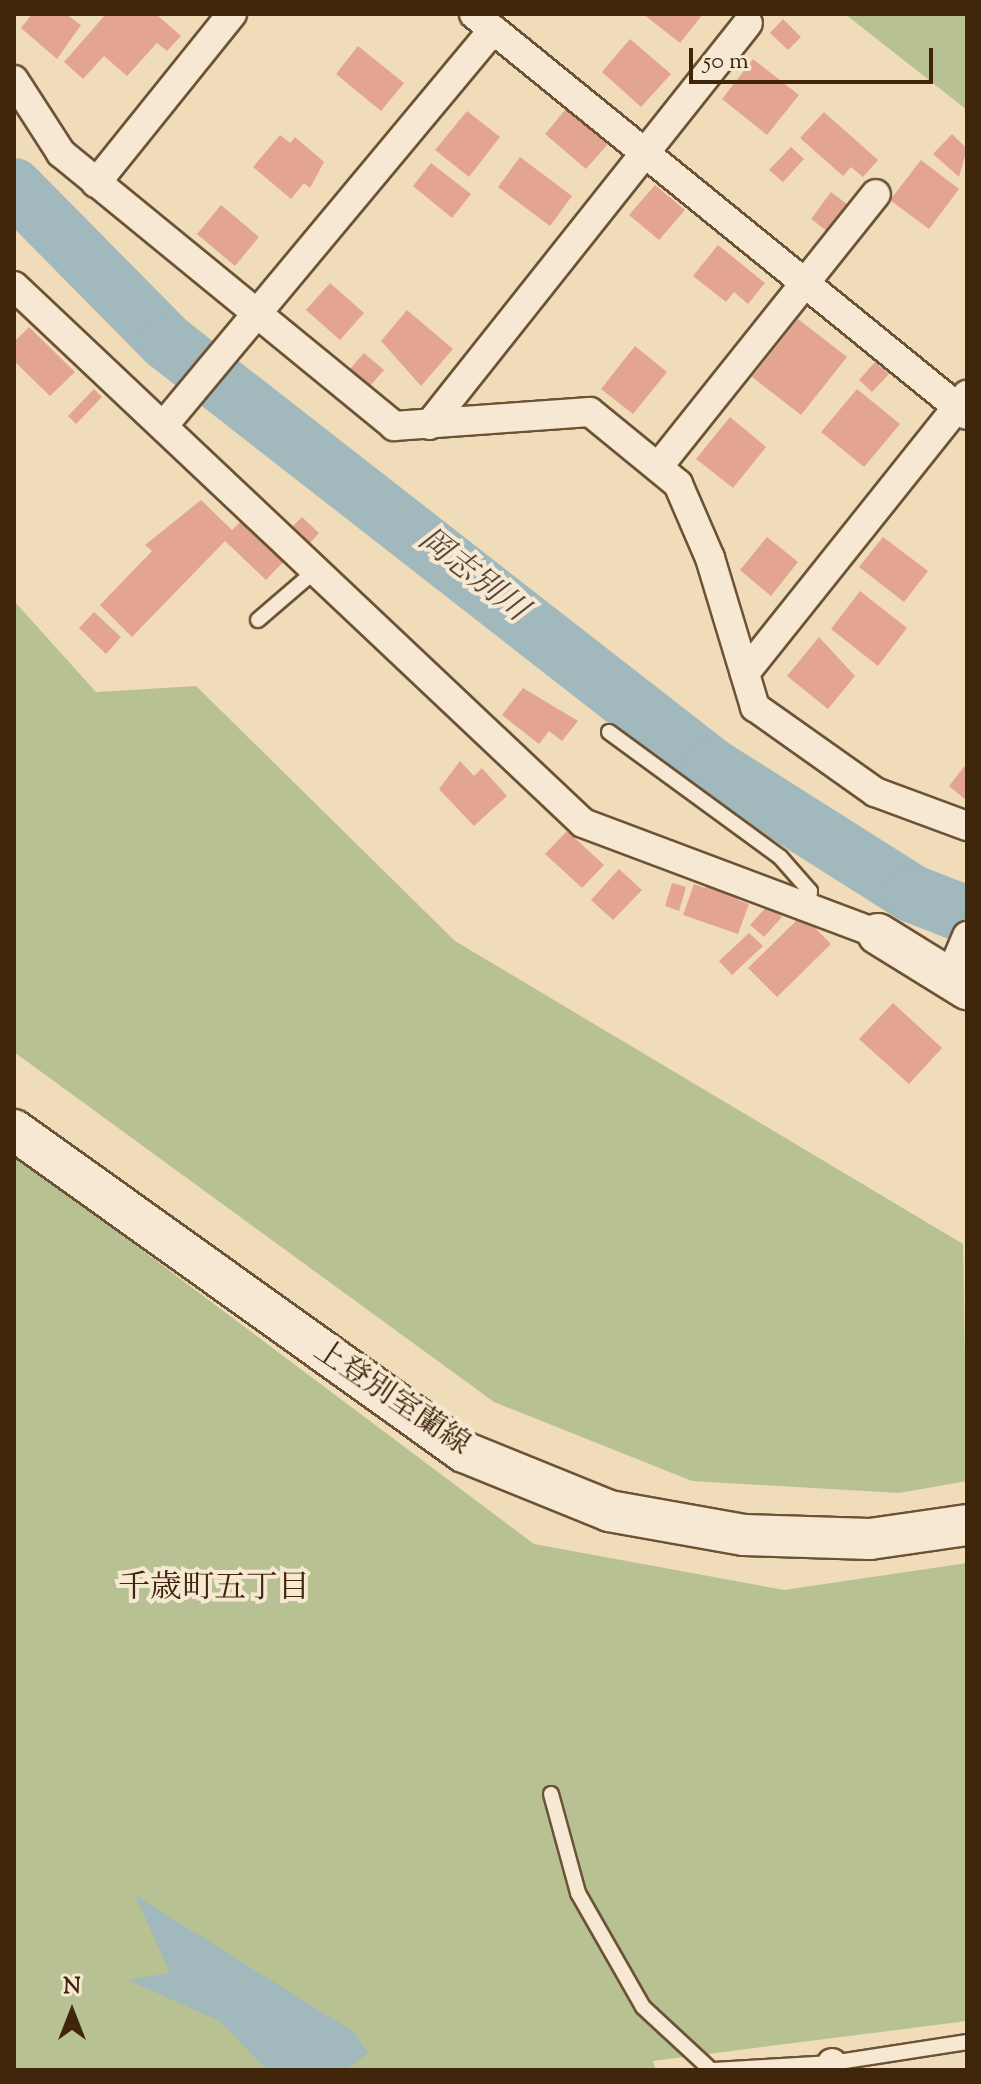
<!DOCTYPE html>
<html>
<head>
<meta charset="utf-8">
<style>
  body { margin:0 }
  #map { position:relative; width:981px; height:2084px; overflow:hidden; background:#f1dcba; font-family:"Sorts Mill Goudy","Noto Serif JP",serif }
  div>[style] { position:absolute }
  .green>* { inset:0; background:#b7c192 }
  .water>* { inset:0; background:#a1b8bc }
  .river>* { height:58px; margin:-29px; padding:0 29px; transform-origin:29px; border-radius:29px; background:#a1b8bc }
  .building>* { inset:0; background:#e3a591 }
  .roads { filter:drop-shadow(2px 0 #6c5335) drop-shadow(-2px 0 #6c5335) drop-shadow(0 2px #6c5335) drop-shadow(0 -2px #6c5335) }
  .lane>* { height:14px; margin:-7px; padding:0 7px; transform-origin:7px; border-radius:7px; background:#f6e8d2 }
  .street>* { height:28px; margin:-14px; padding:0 14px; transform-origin:14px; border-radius:14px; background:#f6e8d2 }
  .secondary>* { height:40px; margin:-20px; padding:0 20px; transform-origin:20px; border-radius:20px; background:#f6e8d2 }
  span { translate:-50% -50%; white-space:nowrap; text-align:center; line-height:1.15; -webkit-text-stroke:8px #f6e8d2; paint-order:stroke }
  .street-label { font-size:30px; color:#3f2509 }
  .water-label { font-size:32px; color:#584a36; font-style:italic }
  .neighbourhood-label { font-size:32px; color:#3f2509 }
  .frame { position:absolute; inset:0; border:16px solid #3f2509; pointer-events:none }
  .north { position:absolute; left:32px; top:1972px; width:80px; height:80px; -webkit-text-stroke:6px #f6e8d2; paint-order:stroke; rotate:0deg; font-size:22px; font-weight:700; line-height:32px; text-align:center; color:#3f2509 }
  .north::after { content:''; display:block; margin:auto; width:28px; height:36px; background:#3f2509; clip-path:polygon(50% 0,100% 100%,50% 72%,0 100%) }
  .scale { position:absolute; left:689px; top:48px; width:244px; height:36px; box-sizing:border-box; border:4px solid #3f2509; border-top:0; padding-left:10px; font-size:24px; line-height:28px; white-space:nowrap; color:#3f2509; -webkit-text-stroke:6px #f6e8d2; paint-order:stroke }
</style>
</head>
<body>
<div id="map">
  <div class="green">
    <div style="clip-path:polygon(845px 14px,967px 14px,967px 110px)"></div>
    <div style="clip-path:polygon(14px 601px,96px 692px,196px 686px,455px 941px,963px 1244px,967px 1481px,899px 1493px,692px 1481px,494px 1402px,14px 1052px)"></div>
    <div style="clip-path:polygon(14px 1154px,534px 1544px,784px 1590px,967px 1563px,967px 2021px,653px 2061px,656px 2070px,14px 2070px)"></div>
  </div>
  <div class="water">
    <div style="clip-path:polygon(135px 1895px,355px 2033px,368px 2053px,345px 2070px,267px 2070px,220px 2021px,128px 1980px,170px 1973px)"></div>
  </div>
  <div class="river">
    <div style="left:14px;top:187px;width:218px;rotate:45.4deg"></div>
    <div style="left:167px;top:342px;width:691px;rotate:37.95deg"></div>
    <div style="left:712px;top:767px;width:238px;rotate:32.3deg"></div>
    <div style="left:913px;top:894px;width:58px;rotate:21.3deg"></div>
  </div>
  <div class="building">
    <div style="clip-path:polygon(32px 14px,66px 14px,81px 25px,57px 59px,21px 28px)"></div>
    <div style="clip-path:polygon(106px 14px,156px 14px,181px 36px,167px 51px,157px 43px,127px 76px,104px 56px,83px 79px,64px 62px)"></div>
    <div style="clip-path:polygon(643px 14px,703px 14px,680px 43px)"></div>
    <div style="clip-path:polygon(783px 19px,801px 37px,788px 50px,770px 33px)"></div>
    <div style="clip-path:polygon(630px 39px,671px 74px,641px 107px,602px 72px)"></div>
    <div style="clip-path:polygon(358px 46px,404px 83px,381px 111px,336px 74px)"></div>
    <div style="clip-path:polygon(753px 59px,799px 95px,767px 135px,722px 99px)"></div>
    <div style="clip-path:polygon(566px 109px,608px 144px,586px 169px,545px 134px)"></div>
    <div style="clip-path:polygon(467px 111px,500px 137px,469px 177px,435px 150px)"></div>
    <div style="clip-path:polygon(824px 112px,878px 160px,863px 177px,851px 167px,843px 176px,800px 138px)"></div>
    <div style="clip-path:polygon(952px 134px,967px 149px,959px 177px,933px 154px)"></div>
    <div style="clip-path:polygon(280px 135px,290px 143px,295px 137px,324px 162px,310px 188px,304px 183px,291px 199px,253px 167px)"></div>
    <div style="clip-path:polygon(791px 147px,804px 159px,783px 182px,769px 170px)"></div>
    <div style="clip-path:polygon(520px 157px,572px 196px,550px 226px,498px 187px)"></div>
    <div style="clip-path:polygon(921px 160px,959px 189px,929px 229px,890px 200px)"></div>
    <div style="clip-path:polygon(431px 163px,471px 194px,452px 218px,413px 186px)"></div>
    <div style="clip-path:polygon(655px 185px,685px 210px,659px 240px,629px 215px)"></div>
    <div style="clip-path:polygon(831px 192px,848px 205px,828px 232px,811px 219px)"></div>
    <div style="clip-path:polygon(221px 205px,259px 237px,235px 266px,197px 234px)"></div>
    <div style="clip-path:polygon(718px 245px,765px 283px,748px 304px,734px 292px,726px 302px,693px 276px)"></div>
    <div style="clip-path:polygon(330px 283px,364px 313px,340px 340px,306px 310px)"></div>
    <div style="clip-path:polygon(407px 310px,453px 349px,421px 386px,381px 341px)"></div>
    <div style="clip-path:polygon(798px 319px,847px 357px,801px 415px,752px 377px)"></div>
    <div style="clip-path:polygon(29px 327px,75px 372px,50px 396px,14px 361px,14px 342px)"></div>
    <div style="clip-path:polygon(635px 346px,667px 372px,633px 414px,601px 389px)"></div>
    <div style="clip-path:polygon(364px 353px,384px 370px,368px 388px,348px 371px)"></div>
    <div style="clip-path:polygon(875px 362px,889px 374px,872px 392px,859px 380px)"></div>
    <div style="clip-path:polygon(94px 389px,102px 397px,76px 424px,68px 416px)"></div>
    <div style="clip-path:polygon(857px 389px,900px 424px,864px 467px,821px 432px)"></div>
    <div style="clip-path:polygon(730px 417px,766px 447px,733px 488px,696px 459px)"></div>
    <div style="clip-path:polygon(201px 500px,232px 530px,246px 516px,288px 557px,266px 580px,225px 541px,132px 637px,100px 605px,152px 551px,145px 545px)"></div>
    <div style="clip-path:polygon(302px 517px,319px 533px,310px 543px,293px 526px)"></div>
    <div style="clip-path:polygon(767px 537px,798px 562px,771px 596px,740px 570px)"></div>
    <div style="clip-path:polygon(883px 537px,928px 571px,904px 602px,859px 567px)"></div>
    <div style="clip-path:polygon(860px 591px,907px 628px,878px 666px,831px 629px)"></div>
    <div style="clip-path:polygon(94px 612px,121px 637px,106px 654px,79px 628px)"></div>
    <div style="clip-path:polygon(819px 637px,855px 676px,828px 709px,787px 676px)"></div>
    <div style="clip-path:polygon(523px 688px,578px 721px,562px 741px,549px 731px,539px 744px,502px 715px)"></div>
    <div style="clip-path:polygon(460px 761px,474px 776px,482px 768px,507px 796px,474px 826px,439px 789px)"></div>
    <div style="clip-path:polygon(967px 763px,967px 801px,949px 786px)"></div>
    <div style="clip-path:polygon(567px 831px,604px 865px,582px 888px,545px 854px)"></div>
    <div style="clip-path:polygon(619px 869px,642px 890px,613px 920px,591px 900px)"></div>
    <div style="clip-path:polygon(708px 881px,740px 893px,738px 900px,749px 904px,738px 934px,683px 915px,694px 884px,705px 888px)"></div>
    <div style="clip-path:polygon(672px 883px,686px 887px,679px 911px,665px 906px)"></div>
    <div style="clip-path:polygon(769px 904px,782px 917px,764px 937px,750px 925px)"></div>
    <div style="clip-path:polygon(802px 915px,831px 944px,777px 997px,748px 968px)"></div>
    <div style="clip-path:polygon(749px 933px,763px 946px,732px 975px,719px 961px)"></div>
    <div style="clip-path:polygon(893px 1003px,942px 1048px,909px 1084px,859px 1039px)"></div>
  </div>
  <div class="roads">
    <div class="lane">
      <div style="left:258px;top:620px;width:75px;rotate:-40.7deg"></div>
      <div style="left:609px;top:732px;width:212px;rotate:36.2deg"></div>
      <div style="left:780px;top:857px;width:45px;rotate:48.6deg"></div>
      <div style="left:810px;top:891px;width:12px;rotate:95deg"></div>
      <div style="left:551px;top:1794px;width:103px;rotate:74.7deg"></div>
      <div style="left:578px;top:1893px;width:131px;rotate:60.3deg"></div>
      <div style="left:643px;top:2007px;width:93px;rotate:42.8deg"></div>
      <div style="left:714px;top:2070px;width:118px;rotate:-3.4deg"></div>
      <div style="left:832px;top:2063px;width:137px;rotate:-8.8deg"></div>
    </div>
    <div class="street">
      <div style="left:474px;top:14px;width:635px;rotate:39.12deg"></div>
      <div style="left:14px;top:80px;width:87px;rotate:57.2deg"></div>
      <div style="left:61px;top:153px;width:431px;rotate:39.3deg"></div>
      <div style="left:394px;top:426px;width:196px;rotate:-4.1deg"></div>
      <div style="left:590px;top:412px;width:114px;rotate:39.3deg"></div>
      <div style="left:678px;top:484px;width:81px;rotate:66.6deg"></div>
      <div style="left:710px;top:558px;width:156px;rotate:73.2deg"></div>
      <div style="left:755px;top:707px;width:147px;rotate:35.3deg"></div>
      <div style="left:875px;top:792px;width:98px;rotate:20.3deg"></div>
      <div style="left:96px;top:183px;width:217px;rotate:-51.2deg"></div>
      <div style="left:14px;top:286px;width:782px;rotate:43.34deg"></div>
      <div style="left:583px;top:823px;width:315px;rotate:20.6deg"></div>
      <div style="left:164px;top:425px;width:514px;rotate:-50.21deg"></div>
      <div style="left:429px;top:425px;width:513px;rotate:-51.57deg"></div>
      <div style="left:658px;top:467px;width:349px;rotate:-51.4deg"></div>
      <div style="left:745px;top:673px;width:356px;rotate:-51.4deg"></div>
      <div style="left:948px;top:981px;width:49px;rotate:-67.1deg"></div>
      <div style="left:832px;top:2063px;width:7px;rotate:82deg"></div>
    </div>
    <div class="secondary">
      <div style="left:878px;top:934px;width:105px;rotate:31.7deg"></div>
      <div style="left:14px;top:1130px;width:553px;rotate:35.59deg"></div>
      <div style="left:464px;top:1452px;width:157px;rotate:22.1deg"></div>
      <div style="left:609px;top:1511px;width:137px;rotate:10.1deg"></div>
      <div style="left:744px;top:1535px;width:126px;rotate:1.8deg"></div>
      <div style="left:870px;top:1539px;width:98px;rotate:-8.2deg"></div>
    </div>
  </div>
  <div class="street-label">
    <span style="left:391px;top:1399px;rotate:34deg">上登別室蘭線</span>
  </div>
  <div class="water-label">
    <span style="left:472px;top:576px;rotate:38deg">岡志別川</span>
  </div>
  <div class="neighbourhood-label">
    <span style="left:214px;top:1589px">千歳町五丁目</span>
  </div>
  <div class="frame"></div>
  <div class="north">N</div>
  <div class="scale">50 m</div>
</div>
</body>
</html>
